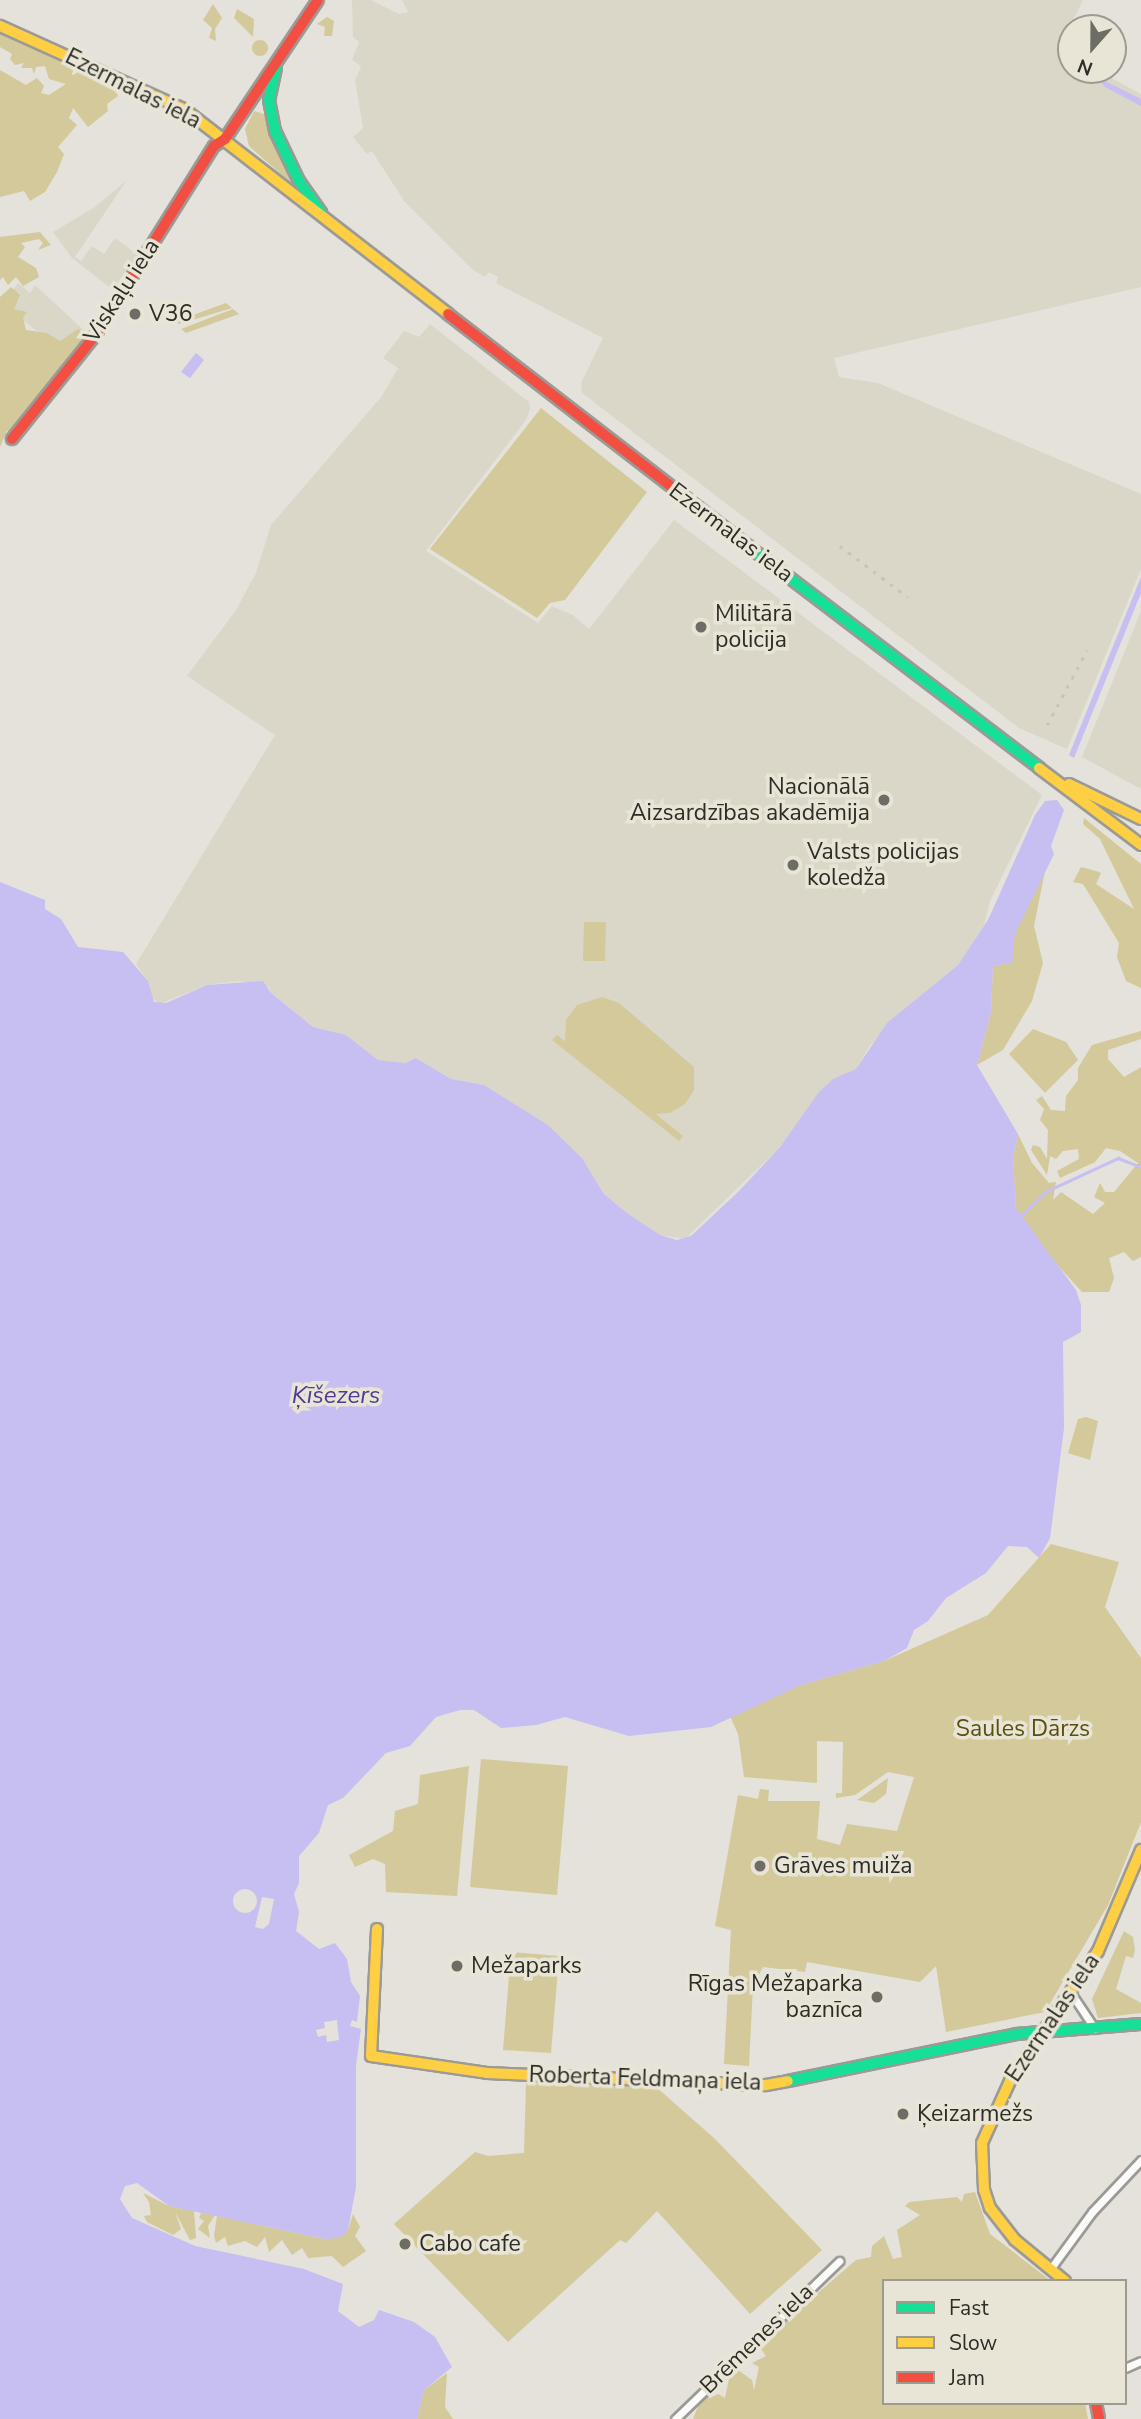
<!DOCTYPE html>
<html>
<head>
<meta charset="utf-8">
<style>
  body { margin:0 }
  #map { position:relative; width:1141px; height:2419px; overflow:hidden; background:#e4e2db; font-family:"Nunito Sans",sans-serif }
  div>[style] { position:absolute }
  .built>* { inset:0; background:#dbd7c8 }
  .green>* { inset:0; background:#d3c99a }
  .round { border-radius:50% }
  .water>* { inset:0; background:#c7bef1 }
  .pier>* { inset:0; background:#e4e2db }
  .stream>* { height:2.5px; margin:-1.25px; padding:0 1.25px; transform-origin:1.25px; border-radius:1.25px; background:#c7bef1 }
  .roads { filter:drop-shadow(2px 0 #9b9a95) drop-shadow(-2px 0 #9b9a95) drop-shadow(0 2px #9b9a95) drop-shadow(0 -2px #9b9a95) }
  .street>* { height:7px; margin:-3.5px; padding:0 3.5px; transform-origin:3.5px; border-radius:3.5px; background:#fbfbfa }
  .fast>* { height:10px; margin:-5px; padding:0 5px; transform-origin:5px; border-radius:5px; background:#16e098 }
  .slow>* { height:10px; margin:-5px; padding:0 5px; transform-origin:5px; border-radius:5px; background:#ffcf43 }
  .jam>* { height:10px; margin:-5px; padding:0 5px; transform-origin:5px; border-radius:5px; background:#f24e42 }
  .rail>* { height:2.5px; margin-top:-1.25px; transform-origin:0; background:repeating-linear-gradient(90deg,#c4c3c1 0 3.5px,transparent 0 10.5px) }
  .dots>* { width:19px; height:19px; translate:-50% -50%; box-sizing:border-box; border:4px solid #e8e5d7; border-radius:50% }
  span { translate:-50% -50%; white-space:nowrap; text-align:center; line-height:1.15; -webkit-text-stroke:7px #e8e5d7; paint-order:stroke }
  .street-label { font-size:23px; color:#2d2c26 }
  .poi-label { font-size:23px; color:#2d2c26 }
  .left { translate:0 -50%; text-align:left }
  .right { translate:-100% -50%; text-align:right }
  .park-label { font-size:23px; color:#5b4f0d }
  .water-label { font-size:24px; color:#513b92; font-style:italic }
  .legend { position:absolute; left:882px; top:2279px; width:245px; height:126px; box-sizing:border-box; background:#e8e5d7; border:2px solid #9d9b90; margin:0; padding:9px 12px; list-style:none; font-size:21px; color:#2d2c26 }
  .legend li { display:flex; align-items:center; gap:14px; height:35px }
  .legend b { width:35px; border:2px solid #9d9b90 }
  .north { position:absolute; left:1057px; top:14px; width:70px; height:70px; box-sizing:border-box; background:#e8e5d7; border:2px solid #9d9b90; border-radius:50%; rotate:201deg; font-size:19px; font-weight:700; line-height:28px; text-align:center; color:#2d2c26 }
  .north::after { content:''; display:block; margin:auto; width:24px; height:32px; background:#6d6c65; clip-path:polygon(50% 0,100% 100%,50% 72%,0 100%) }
</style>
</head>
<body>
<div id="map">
  <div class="built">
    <div style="clip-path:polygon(352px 0,371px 0,399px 14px,408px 12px,402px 0,1083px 0,1059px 49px,1071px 56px,1071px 70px,1097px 70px,1141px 94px,1141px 287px,834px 358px,839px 377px,878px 383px,1141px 494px,1141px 569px,1067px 749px,1019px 728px,582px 393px,581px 383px,603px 338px,496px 283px,498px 277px,489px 272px,485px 277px,472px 269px,404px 201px,372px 151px,367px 154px,353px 137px,363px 128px,355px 80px,361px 66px,352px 60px,359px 42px,353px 37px)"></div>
    <div style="clip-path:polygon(127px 180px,75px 257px,81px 261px,92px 246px,104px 254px,115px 238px,141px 257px,117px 293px,72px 258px,53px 232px,95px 207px)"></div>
    <div style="clip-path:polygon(18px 283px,30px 293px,35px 285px,91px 337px,73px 359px,2px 304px)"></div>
    <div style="clip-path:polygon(430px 324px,529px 402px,530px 409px,526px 420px,426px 551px,538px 623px,552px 606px,573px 615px,589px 629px,674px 520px,1042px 795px,990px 901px,984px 925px,958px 965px,897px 1015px,869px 1047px,856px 1069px,828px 1083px,780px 1147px,685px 1239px,660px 1235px,627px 1213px,604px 1194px,582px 1158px,548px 1125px,484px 1085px,451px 1079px,416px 1058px,405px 1063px,378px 1060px,346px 1035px,313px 1027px,271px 993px,269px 987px,239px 981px,207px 985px,159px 1004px,148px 994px,148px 981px,136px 964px,275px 735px,187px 676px,236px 610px,256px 573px,271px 525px,382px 396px,398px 368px,383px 358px,404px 331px,419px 337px)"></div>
    <div style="clip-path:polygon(1141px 611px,1141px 789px,1082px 757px)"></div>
  </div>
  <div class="green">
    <div style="clip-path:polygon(213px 4px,222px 18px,215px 29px,216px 41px,209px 38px,212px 28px,203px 20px)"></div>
    <div style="clip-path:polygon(237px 9px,254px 19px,253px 37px,234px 18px)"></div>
    <div style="clip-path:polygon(327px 17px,334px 21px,332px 36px,324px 36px,325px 27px,317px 24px)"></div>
    <div style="clip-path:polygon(0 31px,82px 63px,89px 72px,106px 66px,107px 73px,117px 71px,122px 82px,115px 90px,118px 96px,107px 104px,108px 111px,88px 127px,73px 108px,69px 118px,77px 125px,58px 147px,64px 154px,57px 172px,45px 192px,30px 201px,24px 191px,0 197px,0 70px,26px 85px,37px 78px,44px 86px,41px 93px,49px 95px,66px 84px,49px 79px,45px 66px,36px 67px,34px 74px,32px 68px,21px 68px,24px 63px,15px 65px,10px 59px,12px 54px,0 47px)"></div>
    <div class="round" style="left:252px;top:40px;width:16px;height:16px"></div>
    <div style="clip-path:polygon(254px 111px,264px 114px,291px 183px,249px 146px,245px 129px)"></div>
    <div style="clip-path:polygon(40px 232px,51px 245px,38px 250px,43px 243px,39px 239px,21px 243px,25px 247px,18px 257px,36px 268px,39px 277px,23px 286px,16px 277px,8px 285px,3px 277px,0 280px,0 237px)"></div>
    <div style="clip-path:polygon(11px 287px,20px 295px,14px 309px,27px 312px,23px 317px,26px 330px,47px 333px,60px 341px,78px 329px,92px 337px,13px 431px,7px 431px,0 447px,0 297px)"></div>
    <div style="clip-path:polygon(226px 303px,232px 308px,179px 324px,167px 315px,171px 311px,182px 319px)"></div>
    <div style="clip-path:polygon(233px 309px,239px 314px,186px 333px,181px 329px)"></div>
    <div style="clip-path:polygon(541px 408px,647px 492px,565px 600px,550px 603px,537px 618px,430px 549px)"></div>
    <div style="clip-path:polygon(1084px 818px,1141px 864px,1141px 988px,1126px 981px,1117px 957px,1119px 943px,1083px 884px,1073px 882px,1081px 867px,1096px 871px,1101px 873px,1096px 884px,1134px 909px,1100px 839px,1083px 824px)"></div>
    <div style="clip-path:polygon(1045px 871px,1034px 926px,1043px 963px,1032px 1001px,1003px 1050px,977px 1065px,991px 1012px,993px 966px,1011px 963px,1014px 934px)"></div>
    <div style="clip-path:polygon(584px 922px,606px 922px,605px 961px,583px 961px)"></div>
    <div style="clip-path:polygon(602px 997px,619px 1003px,694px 1067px,694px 1090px,685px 1104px,670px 1113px,656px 1114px,683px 1136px,679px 1141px,552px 1040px,557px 1035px,565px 1041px,566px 1020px,577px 1005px)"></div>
    <div style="clip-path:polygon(1033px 1029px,1066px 1042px,1078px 1060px,1045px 1093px,1009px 1054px)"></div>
    <div style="clip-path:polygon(1141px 1031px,1141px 1039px,1108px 1050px,1108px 1059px,1124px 1077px,1141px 1067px,1141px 1257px,1133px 1261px,1124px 1252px,1109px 1258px,1114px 1278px,1109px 1292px,1082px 1292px,1033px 1238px,1016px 1208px,1013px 1159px,1018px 1134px,1032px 1163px,1049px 1183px,1056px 1182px,1053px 1200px,1061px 1192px,1093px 1214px,1105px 1203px,1094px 1197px,1100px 1183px,1105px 1192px,1114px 1192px,1138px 1163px,1120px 1151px,1106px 1148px,1095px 1162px,1060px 1178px,1057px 1171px,1079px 1159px,1078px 1149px,1063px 1151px,1056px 1159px,1050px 1156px,1047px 1175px,1031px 1150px,1033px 1145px,1040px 1147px,1047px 1159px,1048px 1130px,1040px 1120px,1044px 1109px,1036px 1100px,1042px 1096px,1051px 1110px,1065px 1111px,1066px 1096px,1078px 1080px,1078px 1068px,1092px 1045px)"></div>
    <div style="clip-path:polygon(1086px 1417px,1098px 1421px,1090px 1460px,1068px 1453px,1078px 1419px)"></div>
    <div style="clip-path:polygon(1051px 1544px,1119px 1562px,1105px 1607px,1141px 1658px,1141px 1822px,1108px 1905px,1045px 2012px,946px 2032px,936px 1966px,920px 1982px,807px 1962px,805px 1972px,763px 1967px,753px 1986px,749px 2066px,724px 2064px,731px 1930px,715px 1926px,738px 1795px,758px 1799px,760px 1789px,769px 1790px,768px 1801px,820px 1801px,817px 1839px,840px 1845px,847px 1824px,897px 1831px,914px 1777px,888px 1772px,855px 1795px,836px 1798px,836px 1793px,842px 1793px,843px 1742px,817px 1741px,817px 1783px,744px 1777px,738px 1734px,730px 1716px,801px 1685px,884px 1661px,988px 1615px)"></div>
    <div style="clip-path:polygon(481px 1759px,568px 1766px,557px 1895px,470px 1887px)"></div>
    <div style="clip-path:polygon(469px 1766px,457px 1896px,386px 1892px,385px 1864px,373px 1859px,355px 1867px,349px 1855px,393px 1831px,395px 1811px,418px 1804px,420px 1775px)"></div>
    <div style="clip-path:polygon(888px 1778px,886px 1794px,874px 1803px,857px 1800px)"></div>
    <div style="clip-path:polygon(1124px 1931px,1133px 1937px,1135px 1950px,1133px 1958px,1126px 1956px,1116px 1989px,1141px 2003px,1141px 2013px,1098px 2018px,1092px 1999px)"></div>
    <div style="clip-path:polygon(511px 1952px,559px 1956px,551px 2053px,503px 2050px)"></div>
    <div style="clip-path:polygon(526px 2083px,656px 2087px,714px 2138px,822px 2250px,750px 2314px,657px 2211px,626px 2243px,620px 2240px,508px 2342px,394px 2224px,475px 2152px,488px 2156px,524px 2153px)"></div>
    <div style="clip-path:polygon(975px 2192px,990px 2234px,1051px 2281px,884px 2281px,884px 2403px,1085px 2403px,1088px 2419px,693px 2419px,704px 2391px,710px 2398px,718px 2394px,725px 2398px,729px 2379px,723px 2372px,731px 2365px,752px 2380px,754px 2390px,759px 2367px,752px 2363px,766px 2356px,761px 2349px,745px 2356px,856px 2260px,871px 2257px,872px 2246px,884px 2236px,893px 2259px,902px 2257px,897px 2230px,920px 2215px,905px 2206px,909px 2202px,957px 2197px,962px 2202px,964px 2194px)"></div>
    <div style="clip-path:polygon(143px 2193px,169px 2206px,194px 2211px,196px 2238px,190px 2240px,175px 2212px,181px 2229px,173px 2235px,147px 2222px,144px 2216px,151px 2215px,149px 2202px)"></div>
    <div style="clip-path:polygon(201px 2213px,215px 2215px,208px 2226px,210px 2238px,198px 2229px,204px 2221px,199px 2218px)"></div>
    <div style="clip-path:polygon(353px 2214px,360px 2227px,355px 2236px,366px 2251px,343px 2267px,332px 2256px,308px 2258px,302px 2248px,292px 2255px,282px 2240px,269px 2252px,265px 2237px,257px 2247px,245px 2241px,228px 2246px,225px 2237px,216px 2243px,214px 2236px,217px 2216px,325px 2239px,348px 2230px)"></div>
    <div style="clip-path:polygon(447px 2373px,445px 2407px,453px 2419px,417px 2419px,424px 2390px)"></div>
  </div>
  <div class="water">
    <div style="clip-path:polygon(1097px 77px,1141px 99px,1141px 106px,1105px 87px)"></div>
    <div style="clip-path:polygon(196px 353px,204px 360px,190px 378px,181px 372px)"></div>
    <div style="clip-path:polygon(1141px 577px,1141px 593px,1074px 758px,1069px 755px)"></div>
    <div style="clip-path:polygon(1057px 800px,1064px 810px,1051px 846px,1054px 854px,1015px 934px,1012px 963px,993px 966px,991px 1012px,977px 1065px,1018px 1134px,1013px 1159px,1016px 1208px,1076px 1290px,1081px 1305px,1081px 1332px,1063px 1342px,1064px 1428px,1050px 1538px,1039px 1558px,1027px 1547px,1008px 1546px,986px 1573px,946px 1598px,928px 1621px,914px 1630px,907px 1648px,884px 1661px,801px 1685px,711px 1727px,629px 1736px,565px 1717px,536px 1725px,501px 1728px,474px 1710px,460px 1710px,436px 1717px,410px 1746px,386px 1753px,343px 1798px,328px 1805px,319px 1833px,299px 1856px,299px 1883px,294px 1894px,299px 1912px,296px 1931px,319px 1949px,335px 1943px,347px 1959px,351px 1982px,360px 1996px,357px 2022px,352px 2020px,350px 2026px,361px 2029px,356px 2065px,356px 2187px,348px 2230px,340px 2238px,325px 2239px,169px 2206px,137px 2183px,125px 2186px,120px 2199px,132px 2218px,195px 2246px,304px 2269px,343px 2284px,338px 2311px,359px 2327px,374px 2320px,379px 2310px,414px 2322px,435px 2337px,452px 2367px,424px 2390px,417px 2419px,0 2419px,0 882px,45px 900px,45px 909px,61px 919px,78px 947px,123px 952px,148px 981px,154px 1002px,166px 1003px,207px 985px,263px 981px,271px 993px,313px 1027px,346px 1035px,378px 1060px,405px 1063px,416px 1058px,451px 1079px,484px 1085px,548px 1125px,582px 1158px,604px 1194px,627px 1213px,660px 1235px,677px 1240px,691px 1236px,739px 1191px,780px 1147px,819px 1092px,833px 1079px,856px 1069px,887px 1023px,958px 965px,989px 918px,1035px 815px,1045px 801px)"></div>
  </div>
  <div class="pier">
    <div class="round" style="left:233px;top:1889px;width:24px;height:24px"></div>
    <div style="clip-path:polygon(262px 1897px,274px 1899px,269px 1924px,263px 1929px,255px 1927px)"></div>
    <div style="clip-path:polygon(337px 2020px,339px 2040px,327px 2042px,326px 2035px,318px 2037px,316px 2030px,325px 2028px,324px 2022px)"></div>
  </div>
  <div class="stream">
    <div style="left:1020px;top:1217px;width:35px;rotate:-45deg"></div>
    <div style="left:1045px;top:1192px;width:81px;rotate:-25deg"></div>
    <div style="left:1118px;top:1158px;width:25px;rotate:21deg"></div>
  </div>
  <div class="roads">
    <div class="street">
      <div style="left:1071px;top:1993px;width:43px;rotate:56.3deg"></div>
      <div style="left:1051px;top:2268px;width:69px;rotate:-53.8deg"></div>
      <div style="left:1092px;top:2212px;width:71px;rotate:-46.7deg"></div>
      <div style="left:1125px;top:2368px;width:17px;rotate:-24deg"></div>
      <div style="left:675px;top:2419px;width:228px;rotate:-43.9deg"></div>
    </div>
    <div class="fast">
      <div style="left:276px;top:68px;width:33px;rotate:102deg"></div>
      <div style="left:269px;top:100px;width:32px;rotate:79deg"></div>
      <div style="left:275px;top:131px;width:55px;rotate:64.4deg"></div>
      <div style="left:299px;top:181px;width:39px;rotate:55deg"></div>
      <div style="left:748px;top:546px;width:366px;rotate:37.3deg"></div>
      <div style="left:788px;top:2081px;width:233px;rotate:-11.6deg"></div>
      <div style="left:1016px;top:2034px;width:125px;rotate:-4.6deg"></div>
    </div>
    <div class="slow">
      <div style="left:0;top:26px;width:202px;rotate:24.3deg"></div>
      <div style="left:184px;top:109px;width:334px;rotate:37.8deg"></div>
      <div style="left:1039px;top:768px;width:128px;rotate:37deg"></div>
      <div style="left:1069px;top:784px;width:80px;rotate:25.9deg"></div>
      <div style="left:377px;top:1929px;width:127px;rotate:92.7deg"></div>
      <div style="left:371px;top:2056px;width:117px;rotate:8.3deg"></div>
      <div style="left:487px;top:2073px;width:279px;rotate:2.5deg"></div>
      <div style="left:766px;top:2085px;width:22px;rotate:-10deg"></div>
      <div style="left:1065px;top:2281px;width:65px;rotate:-140.6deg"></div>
      <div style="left:1015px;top:2240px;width:41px;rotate:-128deg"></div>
      <div style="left:990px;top:2208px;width:19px;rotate:-108deg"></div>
      <div style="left:984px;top:2190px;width:47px;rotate:-92.4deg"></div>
      <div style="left:982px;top:2143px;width:68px;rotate:-65.7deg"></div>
      <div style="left:1010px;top:2081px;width:157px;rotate:-55.9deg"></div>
      <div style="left:1098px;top:1951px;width:110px;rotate:-66.9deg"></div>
    </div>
    <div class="jam">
      <div style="left:448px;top:314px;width:379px;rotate:37.7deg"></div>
      <div style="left:12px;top:439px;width:134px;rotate:-51.3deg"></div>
      <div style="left:96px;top:334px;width:222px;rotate:-57.9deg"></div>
      <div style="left:214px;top:146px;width:13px;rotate:-32deg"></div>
      <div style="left:225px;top:139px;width:167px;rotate:-56.2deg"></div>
      <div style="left:1096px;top:2403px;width:16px;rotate:79deg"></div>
    </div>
  </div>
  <div class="rail">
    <div style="left:840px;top:546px;width:85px;rotate:36.9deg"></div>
    <div style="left:1047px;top:725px;width:85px;rotate:-61.9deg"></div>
  </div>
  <div class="dots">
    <div style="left:135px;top:314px;background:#6d6c65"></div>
    <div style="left:701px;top:627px;background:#6d6c65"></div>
    <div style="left:884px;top:800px;background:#6d6c65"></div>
    <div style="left:793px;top:865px;background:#6d6c65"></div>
    <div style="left:760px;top:1866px;background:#6d6c65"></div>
    <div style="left:457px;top:1966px;background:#6d6c65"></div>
    <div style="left:877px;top:1997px;background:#6d6c65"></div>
    <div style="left:903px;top:2114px;background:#6d6c65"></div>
    <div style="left:405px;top:2244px;background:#6d6c65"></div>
  </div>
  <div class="street-label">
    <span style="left:133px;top:89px;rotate:27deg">Ezermalas iela</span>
    <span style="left:122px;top:291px;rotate:-57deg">Viskaļu iela</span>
    <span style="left:731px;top:533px;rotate:37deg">Ezermalas iela</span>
    <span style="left:1053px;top:2018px;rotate:-56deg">Ezermalas iela</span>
    <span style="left:645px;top:2079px;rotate:2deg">Roberta Feldmaņa iela</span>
    <span style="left:757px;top:2339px;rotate:-44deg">Brēmenes iela</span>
  </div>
  <div class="poi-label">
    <span class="left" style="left:149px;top:314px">V36</span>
    <span class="left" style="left:715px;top:627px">Militārā<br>policija</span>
    <span class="right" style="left:870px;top:800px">Nacionālā<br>Aizsardzības akadēmija</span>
    <span class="left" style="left:807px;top:865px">Valsts policijas<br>koledža</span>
    <span class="left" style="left:774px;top:1866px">Grāves muiža</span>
    <span class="left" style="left:471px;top:1966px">Mežaparks</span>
    <span class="right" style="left:863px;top:1997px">Rīgas Mežaparka<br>baznīca</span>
    <span class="left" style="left:917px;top:2114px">Ķeizarmežs</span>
    <span class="left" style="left:419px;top:2244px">Cabo cafe</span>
  </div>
  <div class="park-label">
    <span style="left:1023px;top:1729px">Saules Dārzs</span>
  </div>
  <div class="water-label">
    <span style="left:336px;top:1396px">Ķīšezers</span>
  </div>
  <ul class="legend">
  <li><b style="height:9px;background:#16e098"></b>Fast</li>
  <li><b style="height:9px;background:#ffcf43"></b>Slow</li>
  <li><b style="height:9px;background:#f24e42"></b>Jam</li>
  </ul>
  <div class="north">N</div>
</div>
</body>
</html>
